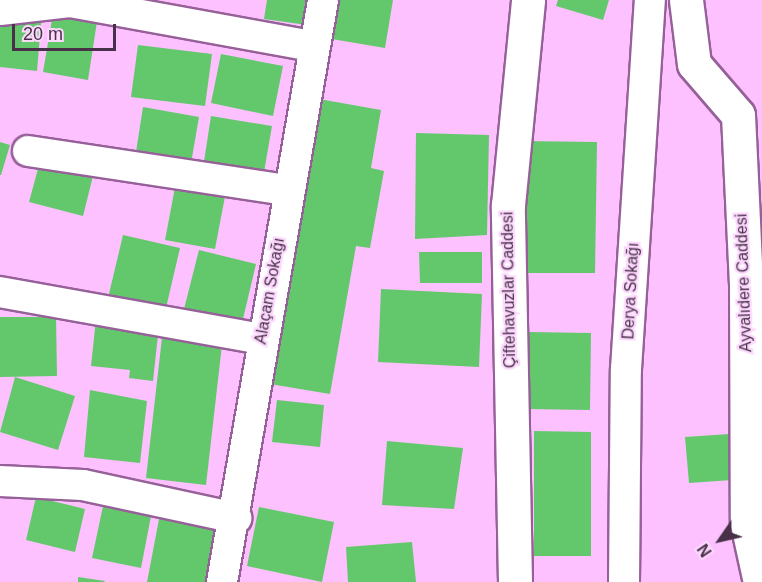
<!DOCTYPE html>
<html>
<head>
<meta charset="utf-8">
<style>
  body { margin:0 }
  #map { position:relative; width:762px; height:582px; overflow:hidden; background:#fcc1fe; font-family:Helvetica,sans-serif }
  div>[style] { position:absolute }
  .building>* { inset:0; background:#63c86b }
  .roads { filter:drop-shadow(2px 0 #966098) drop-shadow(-2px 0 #966098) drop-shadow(0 2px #966098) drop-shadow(0 -2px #966098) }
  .minor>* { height:30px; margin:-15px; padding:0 15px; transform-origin:15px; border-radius:15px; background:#fff }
  .tertiary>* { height:33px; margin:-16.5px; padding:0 16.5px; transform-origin:16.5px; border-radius:16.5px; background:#fff }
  span { translate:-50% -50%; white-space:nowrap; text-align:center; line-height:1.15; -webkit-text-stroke:4.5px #fcd8fd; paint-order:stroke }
  .street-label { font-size:16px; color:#483049 }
  .north { position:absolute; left:690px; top:510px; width:60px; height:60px; -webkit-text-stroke:4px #fcd8fd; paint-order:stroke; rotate:236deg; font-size:16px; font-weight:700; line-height:24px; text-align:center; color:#483049 }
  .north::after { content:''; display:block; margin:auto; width:21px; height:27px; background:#483049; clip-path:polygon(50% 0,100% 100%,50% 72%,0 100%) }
  .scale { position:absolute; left:12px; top:24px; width:104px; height:27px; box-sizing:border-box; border:3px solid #483049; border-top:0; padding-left:8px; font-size:18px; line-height:21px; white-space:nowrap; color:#483049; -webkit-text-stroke:4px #fcd8fd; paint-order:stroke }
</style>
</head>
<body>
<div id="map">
  <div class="building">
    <div style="clip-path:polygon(267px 0,311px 0,307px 25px,264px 19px)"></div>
    <div style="clip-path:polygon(333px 0,393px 0,385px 48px,326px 38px)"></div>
    <div style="clip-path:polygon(558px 0,609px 0,603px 20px,556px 6px)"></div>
    <div style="clip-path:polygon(54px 8px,98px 15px,88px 80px,43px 72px)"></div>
    <div style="clip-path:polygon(0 19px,41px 23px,37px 71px,0 67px)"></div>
    <div style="clip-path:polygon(138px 45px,212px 54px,205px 106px,131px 97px)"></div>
    <div style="clip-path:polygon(221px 54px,283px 66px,273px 116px,211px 103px)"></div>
    <div style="clip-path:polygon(319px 99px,381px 110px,371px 168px,384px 171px,370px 248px,356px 246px,330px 394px,270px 384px)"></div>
    <div style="clip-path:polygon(143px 107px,199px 117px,189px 175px,134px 165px)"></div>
    <div style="clip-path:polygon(211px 116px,272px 126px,263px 178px,203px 168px)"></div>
    <div style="clip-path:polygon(416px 133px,489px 135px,487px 235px,415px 239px)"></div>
    <div style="clip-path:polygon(521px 141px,597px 142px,595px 273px,520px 273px)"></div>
    <div style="clip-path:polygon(0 142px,10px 145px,1px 175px,0 175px)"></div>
    <div style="clip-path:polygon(42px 154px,95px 168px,83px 216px,29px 202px)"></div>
    <div style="clip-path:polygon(177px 177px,227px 186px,215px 249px,165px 240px)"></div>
    <div style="clip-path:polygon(123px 235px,180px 248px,166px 308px,109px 294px)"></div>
    <div style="clip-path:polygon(199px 250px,256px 264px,242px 323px,184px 309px)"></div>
    <div style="clip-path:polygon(419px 252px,482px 252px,482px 283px,420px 283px)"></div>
    <div style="clip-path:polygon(381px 289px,482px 294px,479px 367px,378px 362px)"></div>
    <div style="clip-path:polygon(0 317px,56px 317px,57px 376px,0 377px)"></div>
    <div style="clip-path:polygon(96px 319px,159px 326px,153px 381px,129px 378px,130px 370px,91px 366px)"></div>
    <div style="clip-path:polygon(163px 329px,223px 336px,206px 485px,146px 478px)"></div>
    <div style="clip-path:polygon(528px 332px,591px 333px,590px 410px,526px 409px)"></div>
    <div style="clip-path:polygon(15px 377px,75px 396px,58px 450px,0 432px)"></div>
    <div style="clip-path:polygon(90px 390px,147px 401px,140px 463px,84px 457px)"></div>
    <div style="clip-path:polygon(277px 400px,324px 405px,320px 447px,272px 442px)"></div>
    <div style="clip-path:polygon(534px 431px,591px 432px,591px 556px,534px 556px)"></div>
    <div style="clip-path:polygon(729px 434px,732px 480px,689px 483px,685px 437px)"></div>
    <div style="clip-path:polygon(387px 441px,463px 448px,454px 509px,382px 505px)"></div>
    <div style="clip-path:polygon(36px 497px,85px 509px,75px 552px,26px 540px)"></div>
    <div style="clip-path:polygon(103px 506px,151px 516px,141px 568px,92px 558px)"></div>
    <div style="clip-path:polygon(259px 507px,334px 522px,322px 582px,247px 566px)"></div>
    <div style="clip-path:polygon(160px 514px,218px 525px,208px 582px,147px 582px)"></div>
    <div style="clip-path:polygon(412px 542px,416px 582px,348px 582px,346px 547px)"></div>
    <div style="clip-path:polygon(78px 577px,105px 581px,104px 582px,78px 582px)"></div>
  </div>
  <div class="roads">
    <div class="minor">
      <div style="left:0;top:10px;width:70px;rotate:-6.5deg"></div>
      <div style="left:70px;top:2px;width:247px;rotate:10.3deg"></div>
      <div style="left:28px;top:151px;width:262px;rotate:8.6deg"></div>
      <div style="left:0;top:292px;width:265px;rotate:10.2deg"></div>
      <div style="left:0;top:481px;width:83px;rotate:2.8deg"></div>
      <div style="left:83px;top:485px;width:157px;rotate:12.2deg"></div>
      <div style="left:222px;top:582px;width:591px;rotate:-80.15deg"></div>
      <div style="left:624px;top:582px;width:213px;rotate:-89.5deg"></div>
      <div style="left:626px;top:369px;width:370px;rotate:-86.3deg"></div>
    </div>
    <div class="tertiary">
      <div style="left:686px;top:0;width:64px;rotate:82.9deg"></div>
      <div style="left:694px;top:64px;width:67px;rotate:49.2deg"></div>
      <div style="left:738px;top:115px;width:168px;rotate:87.3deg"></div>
      <div style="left:746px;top:283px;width:240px;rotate:89.8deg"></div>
      <div style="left:747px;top:523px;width:60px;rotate:77.6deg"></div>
      <div style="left:515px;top:582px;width:377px;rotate:-91.1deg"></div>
      <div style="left:508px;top:205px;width:206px;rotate:-84.4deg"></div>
    </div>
  </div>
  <div class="street-label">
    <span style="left:744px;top:283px;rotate:-92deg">Ayvalıdere Caddesi</span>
    <span style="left:509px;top:290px;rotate:-91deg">Çiftehavuzlar Caddesi</span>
    <span style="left:270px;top:291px;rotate:-80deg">Alaçam Sokağı</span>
    <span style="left:631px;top:291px;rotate:-87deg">Derya Sokağı</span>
  </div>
  <div class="north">N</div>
  <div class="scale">20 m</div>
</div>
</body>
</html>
